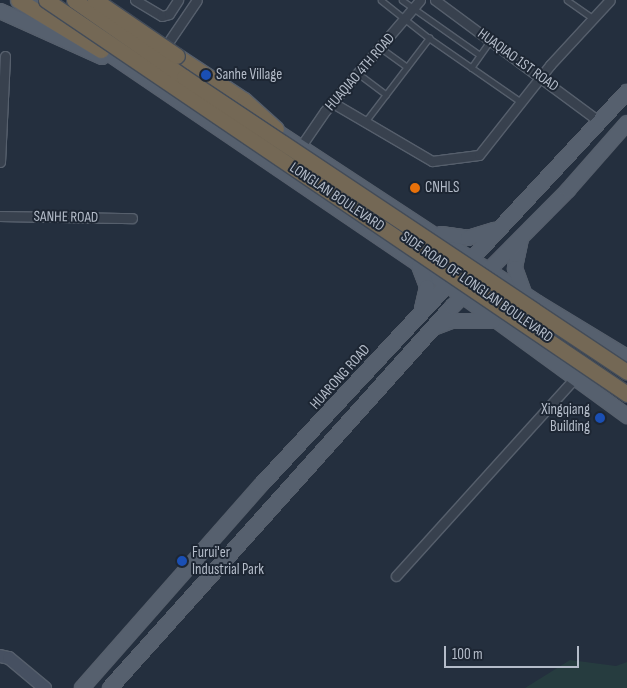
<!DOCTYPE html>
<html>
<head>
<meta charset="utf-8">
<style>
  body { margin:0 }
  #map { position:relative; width:627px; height:688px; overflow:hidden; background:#242f3e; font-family:"Sofia Sans Condensed",sans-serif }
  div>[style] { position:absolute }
  .green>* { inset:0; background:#263c3f }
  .roads { filter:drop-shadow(1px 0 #565f6c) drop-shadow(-1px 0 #565f6c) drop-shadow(0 1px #565f6c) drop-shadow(0 -1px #565f6c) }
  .lane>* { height:4.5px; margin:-2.25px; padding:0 2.25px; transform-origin:2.25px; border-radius:2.25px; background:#38414e }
  .street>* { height:9px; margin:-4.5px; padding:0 4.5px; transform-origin:4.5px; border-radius:4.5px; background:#38414e }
  .secondary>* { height:12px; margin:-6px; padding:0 6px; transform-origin:6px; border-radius:6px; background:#465061 }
  .primary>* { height:14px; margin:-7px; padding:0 7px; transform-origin:7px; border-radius:7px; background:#56606e }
  .highway>* { height:15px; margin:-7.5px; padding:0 7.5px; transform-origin:7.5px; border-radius:7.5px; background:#746855 }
  .bridges { filter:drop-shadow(1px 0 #434c59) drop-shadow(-1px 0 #434c59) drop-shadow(0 1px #434c59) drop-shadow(0 -1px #434c59) }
  .highway-bridge>* { height:15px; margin:-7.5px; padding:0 7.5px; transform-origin:7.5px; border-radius:7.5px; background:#746855 }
  .dots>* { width:14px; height:14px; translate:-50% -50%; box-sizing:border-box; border:2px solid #1d2633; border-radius:50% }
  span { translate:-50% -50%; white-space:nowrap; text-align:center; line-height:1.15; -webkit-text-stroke:4px #1d2633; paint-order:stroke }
  .street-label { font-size:15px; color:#b4bcc9 }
  .poi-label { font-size:15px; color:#b4bcc9 }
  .left { translate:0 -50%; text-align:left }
  .right { translate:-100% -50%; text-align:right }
  .scale { position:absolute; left:444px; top:646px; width:135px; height:22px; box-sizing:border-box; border:2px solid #b4bcc9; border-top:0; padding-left:6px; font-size:15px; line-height:18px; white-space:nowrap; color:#b4bcc9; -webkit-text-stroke:4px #1d2633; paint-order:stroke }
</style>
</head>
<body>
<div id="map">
  <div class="green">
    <div style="clip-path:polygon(570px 660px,616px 666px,627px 662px,627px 688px,525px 688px)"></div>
  </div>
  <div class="roads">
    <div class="lane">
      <div style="left:381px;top:0;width:61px;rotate:38.4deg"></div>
      <div style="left:429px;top:38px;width:112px;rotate:34.8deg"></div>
      <div style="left:402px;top:0;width:95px;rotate:35.2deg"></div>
      <div style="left:567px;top:0;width:32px;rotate:35deg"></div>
      <div style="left:381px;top:48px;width:32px;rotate:36deg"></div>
      <div style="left:471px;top:68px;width:33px;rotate:-55deg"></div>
      <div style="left:359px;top:74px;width:34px;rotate:37deg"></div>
      <div style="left:365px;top:122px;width:106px;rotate:-52.7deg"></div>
    </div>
    <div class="street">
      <div style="left:135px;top:0;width:31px;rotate:31deg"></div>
      <div style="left:162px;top:16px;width:7px;rotate:-16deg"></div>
      <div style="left:169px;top:14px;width:17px;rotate:-57deg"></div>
      <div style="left:435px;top:0;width:205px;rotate:36.5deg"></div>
      <div style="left:163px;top:50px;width:60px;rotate:-55.8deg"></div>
      <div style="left:333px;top:103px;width:115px;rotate:30.4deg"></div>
      <div style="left:432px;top:161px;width:47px;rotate:-7.3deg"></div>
      <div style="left:479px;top:155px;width:115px;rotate:-51.7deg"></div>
      <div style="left:550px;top:65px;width:88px;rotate:-47.3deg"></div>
      <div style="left:301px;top:146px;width:42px;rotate:-55.6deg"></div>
      <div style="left:325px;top:111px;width:146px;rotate:-49.4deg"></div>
      <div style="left:0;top:162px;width:106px;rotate:-87.3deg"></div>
      <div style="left:0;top:216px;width:132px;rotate:0.9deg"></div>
      <div style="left:396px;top:576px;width:267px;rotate:-47.9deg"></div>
    </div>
    <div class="secondary">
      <div style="left:0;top:656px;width:9px;rotate:13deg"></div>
      <div style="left:9px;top:658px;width:47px;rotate:39.8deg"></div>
    </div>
    <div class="primary">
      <div style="left:34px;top:0;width:24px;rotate:33deg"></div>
      <div style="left:0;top:11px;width:112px;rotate:24.3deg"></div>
      <div style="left:93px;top:43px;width:409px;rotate:34.2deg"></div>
      <div style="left:431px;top:273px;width:243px;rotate:36.1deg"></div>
      <div style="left:267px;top:125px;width:324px;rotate:33.3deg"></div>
      <div style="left:538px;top:303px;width:104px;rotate:31.2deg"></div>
      <div style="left:441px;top:234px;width:27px;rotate:8deg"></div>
      <div style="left:468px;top:238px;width:28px;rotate:-17deg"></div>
      <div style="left:521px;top:239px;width:30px;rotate:102deg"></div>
      <div style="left:515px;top:268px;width:27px;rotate:70deg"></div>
      <div style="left:419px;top:266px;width:22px;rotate:69deg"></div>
      <div style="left:427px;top:287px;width:23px;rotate:103deg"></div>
      <div style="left:436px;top:327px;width:17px;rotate:-21deg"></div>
      <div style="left:452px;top:321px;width:41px"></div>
      <div style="left:82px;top:688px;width:271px;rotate:-48.6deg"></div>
      <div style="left:261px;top:485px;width:537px;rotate:-47.04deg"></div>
      <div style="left:110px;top:688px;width:512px;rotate:-48.09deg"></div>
      <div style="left:452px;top:307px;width:165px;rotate:-45.2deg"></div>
      <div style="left:568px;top:190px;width:89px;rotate:-48.6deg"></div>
    </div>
    <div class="highway">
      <div style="left:18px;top:0;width:97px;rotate:31.1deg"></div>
      <div style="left:177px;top:56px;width:80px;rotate:33.3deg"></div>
      <div style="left:244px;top:100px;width:43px;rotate:42.2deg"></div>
    </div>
  </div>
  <div class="bridges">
    <div class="highway-bridge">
      <div style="left:46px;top:0;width:702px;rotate:34.14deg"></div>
      <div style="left:74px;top:0;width:134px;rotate:35deg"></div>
      <div style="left:184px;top:77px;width:532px;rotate:33.66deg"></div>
      <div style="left:95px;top:0;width:99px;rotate:34.3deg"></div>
    </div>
  </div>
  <div class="dots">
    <div style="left:206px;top:75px;background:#1a4fb4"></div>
    <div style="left:415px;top:188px;background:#e8710a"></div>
    <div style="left:600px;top:418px;background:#1a4fb4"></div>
    <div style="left:182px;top:561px;background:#1a4fb4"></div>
  </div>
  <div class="street-label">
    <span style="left:518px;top:60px;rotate:36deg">HUAQIAO 1ST ROAD</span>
    <span style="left:360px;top:72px;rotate:-49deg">HUAQIAO 4TH ROAD</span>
    <span style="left:337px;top:197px;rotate:34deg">LONGLAN BOULEVARD</span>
    <span style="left:66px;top:217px;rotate:1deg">SANHE ROAD</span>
    <span style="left:477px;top:287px;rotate:35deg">SIDE ROAD OF LONGLAN BOULEVARD</span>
    <span style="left:340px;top:377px;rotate:-48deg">HUARONG ROAD</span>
  </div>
  <div class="poi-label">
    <span class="left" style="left:216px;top:75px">Sanhe Village</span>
    <span class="left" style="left:425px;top:188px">CNHLS</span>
    <span class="right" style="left:590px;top:418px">Xingqiang<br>Building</span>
    <span class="left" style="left:192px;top:561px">Furui'er<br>Industrial Park</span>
  </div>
  <div class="scale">100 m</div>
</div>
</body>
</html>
